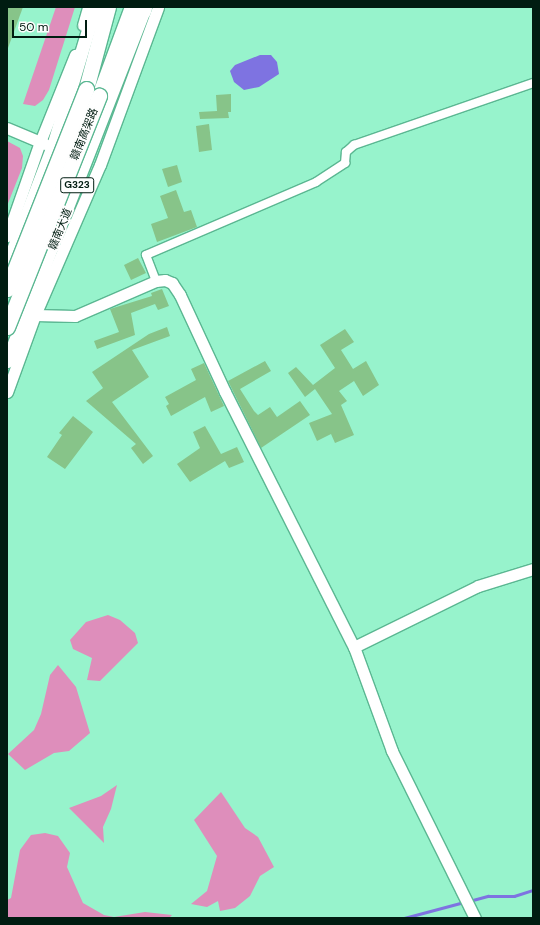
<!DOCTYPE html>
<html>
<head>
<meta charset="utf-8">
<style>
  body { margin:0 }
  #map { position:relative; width:540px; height:925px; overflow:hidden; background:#97f3cc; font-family:"DM Sans","Noto Sans SC",sans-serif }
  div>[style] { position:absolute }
  .green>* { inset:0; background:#de8ebb }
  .water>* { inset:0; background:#7e73e1 }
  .stream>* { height:3px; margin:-1.5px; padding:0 1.5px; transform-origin:1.5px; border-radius:1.5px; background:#7e73e1 }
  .building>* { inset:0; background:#87c489 }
  .roads { filter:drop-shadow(1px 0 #5bb792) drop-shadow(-1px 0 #5bb792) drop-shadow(0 1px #5bb792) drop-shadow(0 -1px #5bb792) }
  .street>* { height:8px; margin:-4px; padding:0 4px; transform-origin:4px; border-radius:4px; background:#fff }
  .secondary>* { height:11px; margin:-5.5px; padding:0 5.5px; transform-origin:5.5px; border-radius:5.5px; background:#fff }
  .primary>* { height:13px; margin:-6.5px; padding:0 6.5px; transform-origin:6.5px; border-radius:6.5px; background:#fff }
  .highway>* { height:15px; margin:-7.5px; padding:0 7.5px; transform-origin:7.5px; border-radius:7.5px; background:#fff }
  .bridges { filter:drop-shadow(1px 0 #5bb792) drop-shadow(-1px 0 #5bb792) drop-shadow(0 1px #5bb792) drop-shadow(0 -1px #5bb792) }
  .highway-bridge>* { height:15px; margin:-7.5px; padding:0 7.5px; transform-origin:7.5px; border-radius:7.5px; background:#fff }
  span { translate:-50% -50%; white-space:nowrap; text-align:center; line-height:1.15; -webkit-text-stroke:4px #fefefe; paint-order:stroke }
  .shield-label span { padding:1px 3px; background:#fefefe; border:1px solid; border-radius:3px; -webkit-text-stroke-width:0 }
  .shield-label { font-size:10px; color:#001c11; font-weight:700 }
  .street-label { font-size:11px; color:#001c11 }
  .frame { position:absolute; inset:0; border:8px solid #001c11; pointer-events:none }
  .scale { position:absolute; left:12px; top:20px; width:75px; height:18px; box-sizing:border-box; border:2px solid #001c11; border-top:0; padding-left:5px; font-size:12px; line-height:14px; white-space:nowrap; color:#001c11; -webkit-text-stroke:3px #fefefe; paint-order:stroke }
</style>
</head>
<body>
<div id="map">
  <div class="green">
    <div style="clip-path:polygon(56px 7px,75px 7px,49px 90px,43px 100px,35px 106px,23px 104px)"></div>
    <div style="clip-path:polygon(7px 141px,20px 148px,23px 156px,22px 168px,7px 206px)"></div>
    <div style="clip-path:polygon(108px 615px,120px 620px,135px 633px,138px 643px,100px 681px,87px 680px,92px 658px,73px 649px,70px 640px,86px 622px)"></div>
    <div style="clip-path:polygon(58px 665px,76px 687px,90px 733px,69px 751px,54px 753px,25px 770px,8px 754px,34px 730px,41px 714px,50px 675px)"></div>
    <div style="clip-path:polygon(117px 785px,111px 809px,103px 827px,104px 843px,69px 808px,101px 796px)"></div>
    <div style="clip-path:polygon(221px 792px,245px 828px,258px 837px,274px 867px,260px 876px,250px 896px,235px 908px,220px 911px,218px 901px,207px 907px,191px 904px,207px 891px,217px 856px,194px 820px)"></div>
    <div style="clip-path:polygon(45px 833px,58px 836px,70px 853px,67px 867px,83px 903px,104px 915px,114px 917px,145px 912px,172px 915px,169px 918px,7px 918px,7px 900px,11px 898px,20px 850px,31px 835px)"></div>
  </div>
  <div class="water">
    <div style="clip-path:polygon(260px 55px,271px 55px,277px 62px,279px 74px,259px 87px,244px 90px,234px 82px,230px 71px,235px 65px)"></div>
  </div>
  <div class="stream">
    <div style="left:469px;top:901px;width:20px;rotate:-15deg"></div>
    <div style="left:488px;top:896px;width:26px"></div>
    <div style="left:514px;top:896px;width:20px;rotate:-18deg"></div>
    <div style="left:404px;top:918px;width:62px;rotate:-14.9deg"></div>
  </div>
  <div class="building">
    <div style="clip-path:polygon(7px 7px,23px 7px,8px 48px,7px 48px)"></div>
    <div style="clip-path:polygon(231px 94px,231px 112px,228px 112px,229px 118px,200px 119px,199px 112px,217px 111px,216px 95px)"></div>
    <div style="clip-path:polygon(209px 124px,212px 150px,199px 152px,196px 126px)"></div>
    <div style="clip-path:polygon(177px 165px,182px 182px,168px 187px,162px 169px)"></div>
    <div style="clip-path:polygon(176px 190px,184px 212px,191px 210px,197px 227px,157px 242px,151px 224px,168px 218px,160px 196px)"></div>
    <div style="clip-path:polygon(138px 258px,146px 273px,131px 280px,124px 265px)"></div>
    <div style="clip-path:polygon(162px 289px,169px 306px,158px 310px,155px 304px,131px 313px,135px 335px,97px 349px,94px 341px,119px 332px,110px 309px,152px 296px,151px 293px)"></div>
    <div style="clip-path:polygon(167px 327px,170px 336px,132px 350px,149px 377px,112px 402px,153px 456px,143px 464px,131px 448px,136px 444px,86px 401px,103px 388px,92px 372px,149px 334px)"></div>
    <div style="clip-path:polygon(345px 329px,354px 342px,341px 350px,353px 369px,366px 361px,379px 385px,363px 396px,354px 381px,339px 391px,347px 401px,341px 405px,354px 435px,335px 443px,331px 434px,317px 441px,309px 423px,332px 414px,315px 389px,305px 397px,288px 373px,296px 367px,313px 385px,335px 368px,320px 345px)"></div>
    <div style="clip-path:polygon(265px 361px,271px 371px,240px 389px,254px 411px,258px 415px,270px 407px,277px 417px,300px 401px,310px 415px,261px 448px,228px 381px)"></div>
    <div style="clip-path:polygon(204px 363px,224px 406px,211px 412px,205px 397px,171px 416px,166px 406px,169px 404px,165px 397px,196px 380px,191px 369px)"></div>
    <div style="clip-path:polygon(73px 416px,93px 432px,65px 469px,47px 457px,62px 435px,59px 433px)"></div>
    <div style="clip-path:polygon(205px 426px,221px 454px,237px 447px,244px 462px,229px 468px,225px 461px,190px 482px,177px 464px,200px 448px,193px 432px)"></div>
  </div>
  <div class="roads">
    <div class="street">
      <div style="left:156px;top:281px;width:28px;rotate:-111deg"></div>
      <div style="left:146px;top:255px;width:185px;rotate:-23.2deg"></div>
      <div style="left:316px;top:182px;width:35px;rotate:-33deg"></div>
      <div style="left:345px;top:163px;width:11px;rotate:-85deg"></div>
      <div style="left:346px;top:152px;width:11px;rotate:-41deg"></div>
      <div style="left:354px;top:145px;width:189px;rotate:-19.1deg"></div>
    </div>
    <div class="secondary">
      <div style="left:83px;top:25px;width:19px;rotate:-74deg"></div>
      <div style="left:7px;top:128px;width:41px;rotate:22.8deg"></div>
      <div style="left:7px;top:236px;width:100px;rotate:-70.7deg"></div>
      <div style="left:40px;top:142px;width:94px;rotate:-68.1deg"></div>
      <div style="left:35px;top:315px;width:40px;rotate:1.4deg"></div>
      <div style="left:75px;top:316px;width:88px;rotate:-23.4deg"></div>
      <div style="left:156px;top:281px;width:9px;rotate:-6deg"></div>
      <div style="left:165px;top:280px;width:8px;rotate:23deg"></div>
      <div style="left:172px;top:283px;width:14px;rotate:56deg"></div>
      <div style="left:180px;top:295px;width:107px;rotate:65.1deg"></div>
      <div style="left:225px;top:392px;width:286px;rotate:63.2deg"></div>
      <div style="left:354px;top:647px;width:111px;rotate:69.9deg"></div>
      <div style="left:392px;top:751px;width:186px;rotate:63.6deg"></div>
      <div style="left:7px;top:392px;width:82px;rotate:-70deg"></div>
      <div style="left:35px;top:315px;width:163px;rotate:-66.6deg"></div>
      <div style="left:100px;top:165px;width:168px;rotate:-69.8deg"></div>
      <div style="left:354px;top:647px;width:138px;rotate:-26.2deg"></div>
      <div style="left:478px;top:586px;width:58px;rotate:-17.2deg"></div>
    </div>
    <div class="primary">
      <div style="left:7px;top:265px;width:128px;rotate:-68.9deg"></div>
      <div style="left:53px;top:146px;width:145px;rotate:-73.2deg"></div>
      <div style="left:7px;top:361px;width:380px;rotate:-68.7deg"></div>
    </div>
    <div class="highway">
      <div style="left:143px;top:11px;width:4px;rotate:-76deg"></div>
      <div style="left:86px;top:89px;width:85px;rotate:-75deg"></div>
      <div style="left:99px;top:96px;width:95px;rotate:-69.7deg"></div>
    </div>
  </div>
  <div class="bridges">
    <div class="highway-bridge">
      <div style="left:7px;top:289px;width:215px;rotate:-68.4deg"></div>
      <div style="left:7px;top:327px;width:249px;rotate:-68.3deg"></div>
    </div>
  </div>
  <div class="shield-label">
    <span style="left:77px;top:185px">G323</span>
  </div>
  <div class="street-label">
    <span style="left:84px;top:134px;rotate:-68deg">赣南高架路</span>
    <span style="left:60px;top:229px;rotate:-68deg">赣南大道</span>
  </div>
  <div class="frame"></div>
  <div class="scale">50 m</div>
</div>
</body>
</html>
